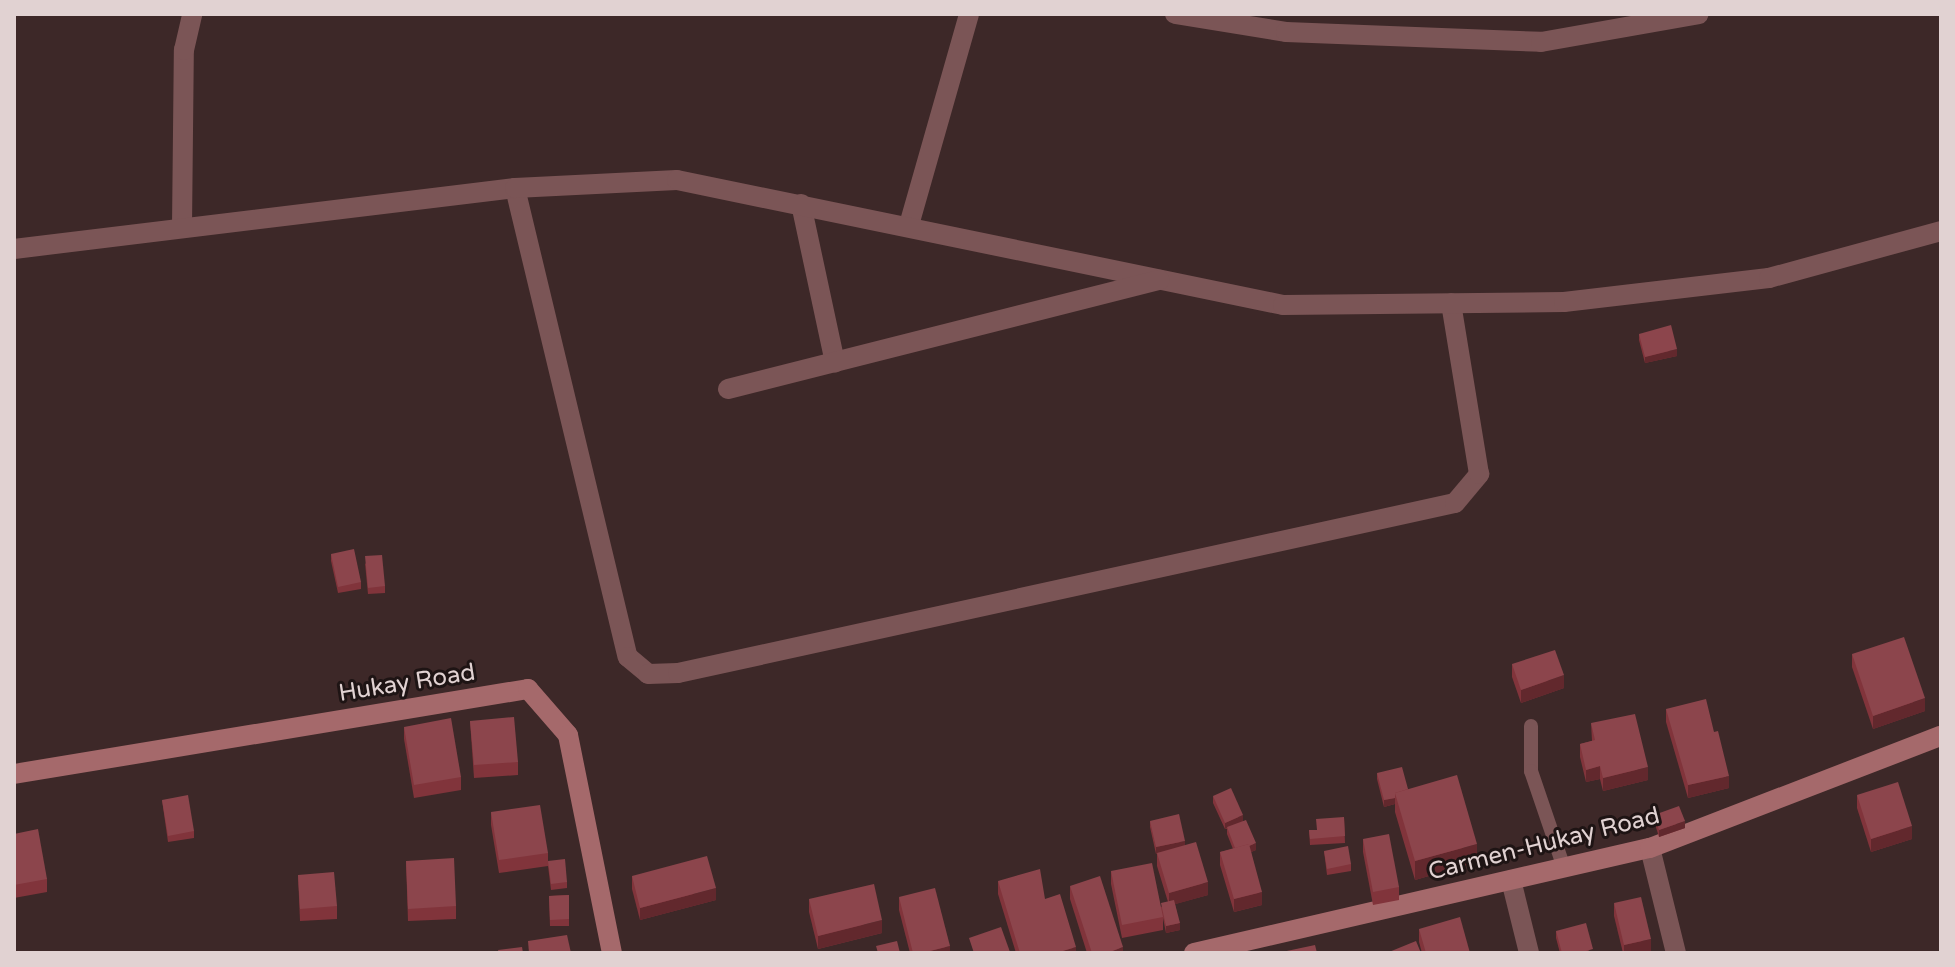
<!DOCTYPE html>
<html>
<head>
<meta charset="utf-8">
<style>
  body { margin:0 }
  #map { position:relative; width:1955px; height:967px; overflow:hidden; background:#3d2828; font-family:"Varela Round",sans-serif }
  div>[style] { position:absolute }
  .lane>* { height:14px; margin:-7px; padding:0 7px; transform-origin:7px; border-radius:7px; background:#7b5556 }
  .street>* { height:20px; margin:-10px; padding:0 10px; transform-origin:10px; border-radius:10px; background:#7b5556 }
  .secondary>* { height:20px; margin:-10px; padding:0 10px; transform-origin:10px; border-radius:10px; background:#a5696b }
  .wall>* { inset:0; background:#81343b }
  .shaded-wall>* { inset:0; background:#62282d }
  .building>* { inset:0; background:#8c454c }
  span { translate:-50% -50%; white-space:nowrap; text-align:center; line-height:1.15; -webkit-text-stroke:6px #1e1414; paint-order:stroke }
  .street-label { font-size:24px; color:#e1d2d2 }
  .frame { position:absolute; inset:0; border:16px solid #e1d2d2; pointer-events:none }
</style>
</head>
<body>
<div id="map">
  <div class="lane">
    <div style="left:1531px;top:726px;width:45px;rotate:90deg"></div>
    <div style="left:1531px;top:771px;width:102px;rotate:71.2deg"></div>
  </div>
  <div class="street">
    <div style="left:1175px;top:14px;width:112px;rotate:9.2deg"></div>
    <div style="left:1286px;top:32px;width:255px;rotate:2.2deg"></div>
    <div style="left:1541px;top:42px;width:160px;rotate:-10deg"></div>
    <div style="left:515px;top:188px;width:482px;rotate:76.5deg"></div>
    <div style="left:628px;top:657px;width:26px;rotate:40deg"></div>
    <div style="left:648px;top:674px;width:30px;rotate:-2deg"></div>
    <div style="left:678px;top:673px;width:795px;rotate:-12.34deg"></div>
    <div style="left:1455px;top:503px;width:38px;rotate:-50deg"></div>
    <div style="left:1479px;top:474px;width:173px;rotate:-99.3deg"></div>
    <div style="left:801px;top:204px;width:162px;rotate:77.9deg"></div>
    <div style="left:909px;top:225px;width:219px;rotate:-74.1deg"></div>
    <div style="left:182px;top:227px;width:177px;rotate:-89.4deg"></div>
    <div style="left:184px;top:50px;width:37px;rotate:-77deg"></div>
    <div style="left:14px;top:249px;width:505px;rotate:-6.94deg"></div>
    <div style="left:515px;top:188px;width:162px;rotate:-2.8deg"></div>
    <div style="left:677px;top:180px;width:619px;rotate:11.65deg"></div>
    <div style="left:1283px;top:305px;width:281px;rotate:-0.6deg"></div>
    <div style="left:1564px;top:302px;width:206px;rotate:-6.7deg"></div>
    <div style="left:1769px;top:278px;width:178px;rotate:-15.3deg"></div>
    <div style="left:728px;top:389px;width:445px;rotate:-14.2deg"></div>
    <div style="left:1650px;top:848px;width:108px;rotate:76.1deg"></div>
    <div style="left:1511px;top:880px;width:75px;rotate:76.1deg"></div>
  </div>
  <div class="secondary">
    <div style="left:14px;top:774px;width:521px;rotate:-9.39deg"></div>
    <div style="left:528px;top:689px;width:61px;rotate:49deg"></div>
    <div style="left:568px;top:735px;width:222px;rotate:78.6deg"></div>
    <div style="left:1194px;top:953px;width:468px;rotate:-13deg"></div>
    <div style="left:1650px;top:848px;width:312px;rotate:-21.1deg"></div>
  </div>
  <div class="wall">
    <div style="clip-path:polygon(1639px 334px,1677px 356px,1645px 363px,1639px 340px)"></div>
    <div style="clip-path:polygon(331px 554px,361px 582px,361px 589px,338px 593px,331px 561px)"></div>
    <div style="clip-path:polygon(365px 563px,385px 586px,385px 593px,368px 594px)"></div>
    <div style="clip-path:polygon(1852px 654px,1925px 711px,1873px 729px,1852px 667px)"></div>
    <div style="clip-path:polygon(1512px 664px,1564px 688px,1521px 703px,1512px 677px)"></div>
    <div style="clip-path:polygon(1666px 709px,1714px 732px,1729px 788px,1688px 798px,1666px 722px)"></div>
    <div style="clip-path:polygon(470px 721px,518px 762px,518px 775px,474px 778px)"></div>
    <div style="clip-path:polygon(1591px 723px,1648px 780px,1603px 791px,1600px 779px,1586px 782px,1580px 757px,1580px 744px,1592px 741px)"></div>
    <div style="clip-path:polygon(404px 727px,461px 777px,461px 790px,414px 798px,404px 739px)"></div>
    <div style="clip-path:polygon(1377px 773px,1408px 789px,1477px 862px,1415px 880px,1395px 812px,1395px 804px,1384px 807px,1377px 779px)"></div>
    <div style="clip-path:polygon(1857px 795px,1912px 839px,1871px 852px,1857px 808px)"></div>
    <div style="clip-path:polygon(1213px 796px,1243px 821px,1256px 850px,1251px 852px,1262px 905px,1234px 912px,1220px 865px,1220px 852px,1233px 849px,1227px 834px,1227px 829px,1225px 829px,1213px 803px)"></div>
    <div style="clip-path:polygon(162px 800px,194px 831px,194px 838px,168px 842px)"></div>
    <div style="clip-path:polygon(491px 812px,548px 853px,548px 861px,567px 882px,567px 888px,551px 890px,548px 866px,499px 873px,491px 825px)"></div>
    <div style="clip-path:polygon(1654px 815px,1685px 828px,1659px 837px,1654px 821px)"></div>
    <div style="clip-path:polygon(1344px 817px,1345px 843px,1310px 845px,1309px 830px,1317px 830px)"></div>
    <div style="clip-path:polygon(1150px 821px,1185px 845px,1208px 895px,1175px 904px,1180px 930px,1166px 933px,1163px 918px,1163px 930px,1122px 938px,1111px 884px,1111px 871px,1161px 907px,1168px 902px,1157px 866px,1157px 854px,1156px 854px,1150px 827px)"></div>
    <div style="clip-path:polygon(14px 834px,47px 879px,47px 892px,14px 898px)"></div>
    <div style="clip-path:polygon(1363px 839px,1399px 887px,1399px 900px,1373px 905px,1363px 852px)"></div>
    <div style="clip-path:polygon(1324px 851px,1351px 864px,1351px 871px,1327px 875px)"></div>
    <div style="clip-path:polygon(406px 861px,456px 906px,456px 919px,408px 921px)"></div>
    <div style="clip-path:polygon(298px 875px,337px 906px,337px 919px,300px 921px)"></div>
    <div style="clip-path:polygon(632px 876px,716px 900px,640px 920px,632px 889px)"></div>
    <div style="clip-path:polygon(998px 881px,1045px 899px,1076px 953px,1016px 953px,998px 894px)"></div>
    <div style="clip-path:polygon(1070px 886px,1123px 953px,1087px 953px,1070px 899px)"></div>
    <div style="clip-path:polygon(569px 895px,569px 926px,550px 926px,549px 896px)"></div>
    <div style="clip-path:polygon(899px 897px,950px 953px,910px 953px,899px 910px)"></div>
    <div style="clip-path:polygon(809px 899px,882px 933px,818px 949px,809px 912px)"></div>
    <div style="clip-path:polygon(1614px 903px,1651px 952px,1623px 953px,1614px 916px)"></div>
    <div style="clip-path:polygon(1419px 929px,1470px 953px,1422px 953px,1419px 942px)"></div>
    <div style="clip-path:polygon(1556px 931px,1593px 953px,1560px 953px,1556px 938px)"></div>
  </div>
  <div class="shaded-wall">
    <div style="clip-path:polygon(1677px 349px,1677px 356px,1645px 363px,1645px 357px)"></div>
    <div style="clip-path:polygon(1564px 675px,1564px 688px,1521px 703px,1521px 690px)"></div>
    <div style="clip-path:polygon(1925px 698px,1925px 711px,1873px 729px,1873px 716px)"></div>
    <div style="clip-path:polygon(1600px 766px,1600px 779px,1586px 782px,1586px 770px)"></div>
    <div style="clip-path:polygon(1648px 767px,1648px 780px,1603px 791px,1603px 778px)"></div>
    <div style="clip-path:polygon(1729px 776px,1729px 788px,1688px 798px,1688px 785px)"></div>
    <div style="clip-path:polygon(1395px 798px,1395px 804px,1384px 807px,1384px 800px)"></div>
    <div style="clip-path:polygon(1243px 815px,1243px 822px,1225px 829px,1225px 823px)"></div>
    <div style="clip-path:polygon(1685px 821px,1685px 828px,1659px 837px,1659px 830px)"></div>
    <div style="clip-path:polygon(1912px 826px,1912px 839px,1871px 852px,1871px 839px)"></div>
    <div style="clip-path:polygon(1185px 841px,1185px 847px,1156px 854px,1156px 847px)"></div>
    <div style="clip-path:polygon(1256px 843px,1256px 850px,1236px 858px,1236px 851px)"></div>
    <div style="clip-path:polygon(1477px 844px,1477px 862px,1415px 880px,1415px 861px)"></div>
    <div style="clip-path:polygon(1208px 882px,1208px 895px,1169px 906px,1169px 893px)"></div>
    <div style="clip-path:polygon(716px 888px,716px 900px,640px 920px,640px 908px)"></div>
    <div style="clip-path:polygon(1262px 892px,1262px 905px,1234px 912px,1234px 899px)"></div>
    <div style="clip-path:polygon(882px 920px,882px 933px,818px 949px,818px 936px)"></div>
    <div style="clip-path:polygon(1180px 923px,1180px 930px,1166px 933px,1166px 926px)"></div>
    <div style="clip-path:polygon(1651px 939px,1651px 952px,1624px 953px,1624px 945px)"></div>
    <div style="clip-path:polygon(950px 946px,950px 953px,922px 953px)"></div>
    <div style="clip-path:polygon(1076px 947px,1076px 953px,1056px 953px)"></div>
    <div style="clip-path:polygon(1123px 947px,1123px 953px,1107px 953px)"></div>
  </div>
  <div class="building">
    <div style="clip-path:polygon(1671px 325px,1677px 349px,1645px 357px,1639px 334px)"></div>
    <div style="clip-path:polygon(354px 549px,361px 582px,338px 587px,331px 554px)"></div>
    <div style="clip-path:polygon(382px 555px,385px 586px,368px 588px,365px 556px)"></div>
    <div style="clip-path:polygon(1904px 637px,1925px 698px,1873px 716px,1852px 654px)"></div>
    <div style="clip-path:polygon(1555px 650px,1564px 675px,1521px 690px,1512px 664px)"></div>
    <div style="clip-path:polygon(1706px 699px,1714px 732px,1718px 731px,1729px 776px,1688px 785px,1666px 709px)"></div>
    <div style="clip-path:polygon(1635px 714px,1648px 767px,1603px 778px,1600px 766px,1586px 770px,1580px 744px,1595px 740px,1591px 723px)"></div>
    <div style="clip-path:polygon(514px 717px,518px 762px,474px 765px,470px 721px)"></div>
    <div style="clip-path:polygon(451px 718px,461px 777px,414px 785px,404px 727px)"></div>
    <div style="clip-path:polygon(1402px 767px,1408px 789px,1395px 793px,1395px 798px,1384px 800px,1377px 773px)"></div>
    <div style="clip-path:polygon(1457px 775px,1477px 844px,1415px 861px,1395px 793px)"></div>
    <div style="clip-path:polygon(1898px 782px,1912px 826px,1871px 839px,1857px 795px)"></div>
    <div style="clip-path:polygon(1231px 788px,1243px 815px,1225px 823px,1213px 796px)"></div>
    <div style="clip-path:polygon(188px 795px,194px 831px,168px 836px,162px 800px)"></div>
    <div style="clip-path:polygon(540px 805px,548px 853px,499px 860px,491px 812px)"></div>
    <div style="clip-path:polygon(1679px 806px,1685px 821px,1659px 830px,1654px 815px)"></div>
    <div style="clip-path:polygon(1179px 814px,1185px 841px,1156px 847px,1150px 821px)"></div>
    <div style="clip-path:polygon(1344px 817px,1345px 836px,1310px 839px,1309px 830px,1317px 830px,1316px 819px)"></div>
    <div style="clip-path:polygon(1246px 820px,1256px 843px,1249px 846px,1249px 844px,1235px 848px,1227px 827px)"></div>
    <div style="clip-path:polygon(38px 829px,47px 879px,14px 885px,14px 834px)"></div>
    <div style="clip-path:polygon(1389px 834px,1399px 887px,1373px 892px,1363px 839px)"></div>
    <div style="clip-path:polygon(1196px 842px,1208px 882px,1169px 893px,1157px 853px)"></div>
    <div style="clip-path:polygon(1249px 844px,1262px 892px,1234px 899px,1220px 852px)"></div>
    <div style="clip-path:polygon(1348px 846px,1351px 864px,1327px 869px,1324px 851px)"></div>
    <div style="clip-path:polygon(707px 856px,716px 888px,640px 908px,632px 876px)"></div>
    <div style="clip-path:polygon(454px 858px,456px 906px,408px 909px,406px 861px)"></div>
    <div style="clip-path:polygon(565px 859px,567px 882px,551px 884px,548px 861px)"></div>
    <div style="clip-path:polygon(1152px 863px,1163px 917px,1122px 925px,1111px 871px)"></div>
    <div style="clip-path:polygon(1040px 869px,1045px 899px,1060px 894px,1076px 947px,1056px 953px,1020px 953px,998px 881px)"></div>
    <div style="clip-path:polygon(334px 872px,337px 906px,300px 909px,298px 875px)"></div>
    <div style="clip-path:polygon(1100px 876px,1123px 947px,1107px 953px,1092px 953px,1070px 886px)"></div>
    <div style="clip-path:polygon(874px 884px,882px 920px,818px 936px,809px 899px)"></div>
    <div style="clip-path:polygon(935px 888px,950px 946px,922px 953px,913px 953px,899px 897px)"></div>
    <div style="clip-path:polygon(569px 895px,569px 919px,550px 920px,549px 896px)"></div>
    <div style="clip-path:polygon(1641px 897px,1651px 939px,1624px 945px,1614px 903px)"></div>
    <div style="clip-path:polygon(1174px 900px,1180px 923px,1166px 926px,1161px 903px)"></div>
    <div style="clip-path:polygon(1460px 917px,1470px 953px,1426px 953px,1419px 929px)"></div>
    <div style="clip-path:polygon(1586px 923px,1593px 949px,1579px 953px,1562px 953px,1556px 931px)"></div>
    <div style="clip-path:polygon(1001px 927px,1010px 952px,974px 953px,969px 938px)"></div>
    <div style="clip-path:polygon(567px 935px,571px 953px,529px 953px,528px 941px)"></div>
    <div style="clip-path:polygon(897px 941px,900px 953px,878px 953px,876px 946px)"></div>
    <div style="clip-path:polygon(1416px 941px,1421px 953px,1390px 953px,1389px 952px)"></div>
    <div style="clip-path:polygon(1315px 945px,1317px 953px,1282px 953px,1282px 952px)"></div>
    <div style="clip-path:polygon(522px 947px,523px 953px,499px 953px,498px 950px)"></div>
  </div>
  <div class="street-label">
    <span style="left:407px;top:683px;rotate:-9deg">Hukay Road</span>
    <span style="left:1544px;top:844px;rotate:-14deg">Carmen-Hukay Road</span>
  </div>
  <div class="frame"></div>
</div>
</body>
</html>
